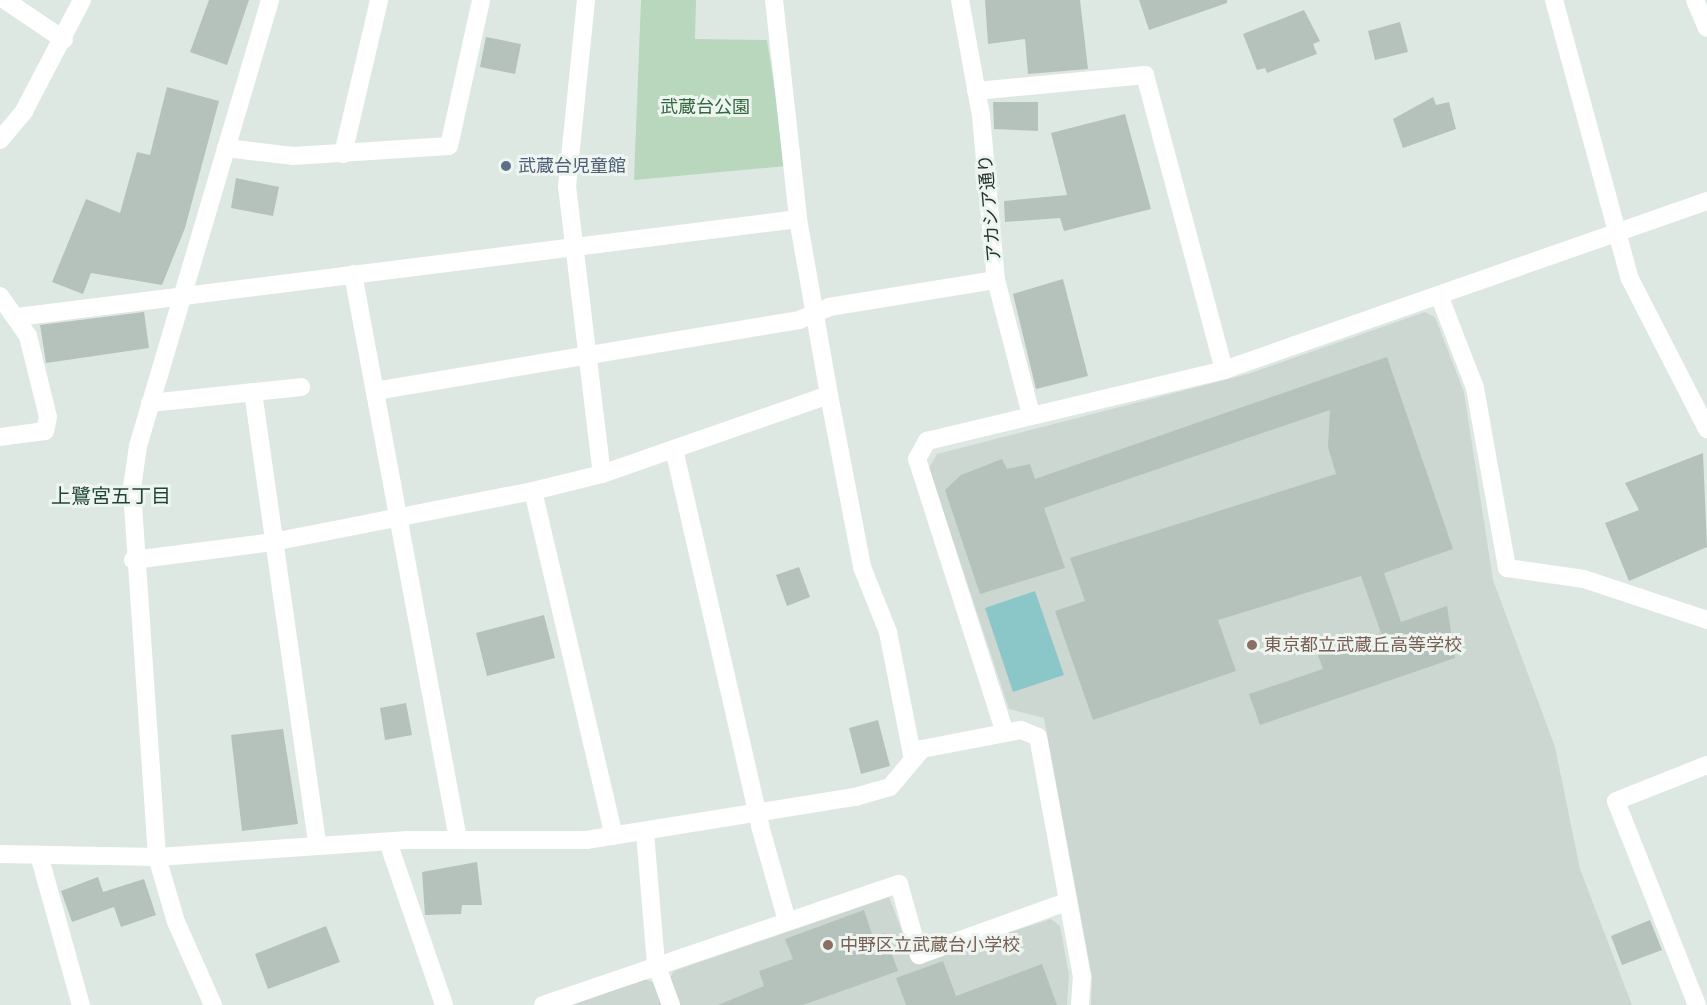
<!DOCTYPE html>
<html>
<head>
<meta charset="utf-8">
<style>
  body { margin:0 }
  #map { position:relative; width:1707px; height:1005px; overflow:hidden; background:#dee8e2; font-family:"PT Sans Narrow","Noto Sans JP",sans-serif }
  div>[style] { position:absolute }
  .built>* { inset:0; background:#ccd7d1 }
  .green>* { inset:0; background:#b9d7bd }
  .water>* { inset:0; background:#8bc7c8 }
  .building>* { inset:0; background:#b4c2bb }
  .minor>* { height:18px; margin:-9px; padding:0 9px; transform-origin:9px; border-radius:9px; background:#fff }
  .dots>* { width:16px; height:16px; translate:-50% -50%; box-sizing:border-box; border:3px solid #eef5f0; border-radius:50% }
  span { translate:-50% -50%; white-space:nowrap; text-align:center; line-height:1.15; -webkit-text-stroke:6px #eef5f0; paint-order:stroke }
  .park-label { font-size:18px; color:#30683e }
  .service-label { font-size:18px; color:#4e5e75 }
  .left { translate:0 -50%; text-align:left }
  .street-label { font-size:18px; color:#21362d }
  .education-label { font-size:18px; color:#785e54 }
  .neighbourhood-label { font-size:20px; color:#204537 }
</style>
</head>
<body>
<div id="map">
  <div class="built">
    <div style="clip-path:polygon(1425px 312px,1435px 317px,1464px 392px,1493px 580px,1555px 747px,1580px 869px,1632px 1005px,1091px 1005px,1092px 977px,1044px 718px,1009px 709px,929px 468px,937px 454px,1248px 374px)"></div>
    <div style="clip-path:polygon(889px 897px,914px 963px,1051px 919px,1060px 926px,1069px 975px,1067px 1005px,680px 1005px,670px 978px,674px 971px)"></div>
    <div style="clip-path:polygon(644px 979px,653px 982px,662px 1005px,573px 1005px)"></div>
  </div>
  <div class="green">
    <div style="clip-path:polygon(641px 0,696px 0,695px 39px,767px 40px,787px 166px,634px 180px)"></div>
  </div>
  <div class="water">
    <div style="clip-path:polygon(1035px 591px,1064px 675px,1013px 692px,985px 608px)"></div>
  </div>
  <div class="building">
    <div style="clip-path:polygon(209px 0,249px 0,227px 65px,190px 52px)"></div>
    <div style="clip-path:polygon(985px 0,1080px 0,1088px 69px,1028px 74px,1025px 39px,988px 44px)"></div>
    <div style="clip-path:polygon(1139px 0,1227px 0,1227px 3px,1149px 30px)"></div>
    <div style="clip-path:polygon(1304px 10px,1320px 41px,1313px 44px,1317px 54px,1267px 73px,1265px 68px,1257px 70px,1243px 34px)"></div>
    <div style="clip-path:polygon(1400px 22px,1408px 52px,1375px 60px,1368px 31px)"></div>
    <div style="clip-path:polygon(486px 37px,521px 44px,515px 74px,480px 67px)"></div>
    <div style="clip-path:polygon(167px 87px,219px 101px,185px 228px,162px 285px,91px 273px,83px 294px,52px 282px,86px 199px,120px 213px,137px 152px,150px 155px)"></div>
    <div style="clip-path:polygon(1433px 97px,1436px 105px,1449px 102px,1456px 129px,1403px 148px,1393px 119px)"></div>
    <div style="clip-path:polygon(993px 102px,1038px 102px,1038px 131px,994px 129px)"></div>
    <div style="clip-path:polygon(1125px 114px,1151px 209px,1064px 231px,1060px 218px,1005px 222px,1004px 201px,1067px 195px,1051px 133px)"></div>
    <div style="clip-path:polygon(236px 178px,279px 187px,273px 216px,231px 208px)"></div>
    <div style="clip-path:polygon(1063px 279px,1088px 376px,1036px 389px,1013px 294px)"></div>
    <div style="clip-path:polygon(144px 312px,149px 348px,46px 363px,40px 325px)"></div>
    <div style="clip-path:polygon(1387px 357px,1453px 549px,1384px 573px,1401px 622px,1447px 606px,1455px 658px,1260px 725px,1249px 694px,1323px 669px,1318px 655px,1381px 633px,1361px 576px,1218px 620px,1236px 671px,1093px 720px,1055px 611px,1085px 601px,1070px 558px,1336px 474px,1328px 447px,1330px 410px,1044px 508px,1065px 568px,980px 594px,945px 490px,961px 475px,1002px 459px,1007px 469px,1030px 464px,1035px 479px)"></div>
    <div style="clip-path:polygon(1703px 453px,1707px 547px,1629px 581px,1605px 523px,1639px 510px,1625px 483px)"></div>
    <div style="clip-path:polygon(799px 567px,810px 597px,787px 606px,776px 575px)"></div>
    <div style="clip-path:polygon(544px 615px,555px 658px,487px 676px,476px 633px)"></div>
    <div style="clip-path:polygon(406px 703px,412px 735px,385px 740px,380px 708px)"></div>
    <div style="clip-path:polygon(878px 720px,890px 766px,861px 774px,849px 728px)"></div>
    <div style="clip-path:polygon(283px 729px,298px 824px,242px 831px,231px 735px)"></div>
    <div style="clip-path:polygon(477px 862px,482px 905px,462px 905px,461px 914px,425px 915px,422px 872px)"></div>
    <div style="clip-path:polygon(98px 877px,103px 892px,144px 879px,156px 915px,121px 927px,114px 907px,72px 922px,61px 891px)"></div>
    <div style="clip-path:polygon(864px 910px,873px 937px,884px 933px,898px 971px,803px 1005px,718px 1005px,764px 986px,759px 971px,793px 959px,785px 939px)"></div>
    <div style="clip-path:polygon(1650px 920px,1662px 950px,1622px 965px,1611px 936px)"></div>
    <div style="clip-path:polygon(326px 926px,340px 962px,268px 989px,255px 954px)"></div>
    <div style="clip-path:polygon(943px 961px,956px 996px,1042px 964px,1057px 1005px,906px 1005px,896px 978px)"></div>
  </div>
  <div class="minor">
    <div style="left:5px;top:0;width:71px;rotate:34.1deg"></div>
    <div style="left:586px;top:0;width:187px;rotate:95.8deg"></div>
    <div style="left:567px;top:186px;width:290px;rotate:83.1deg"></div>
    <div style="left:774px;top:0;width:220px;rotate:83.7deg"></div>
    <div style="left:798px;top:219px;width:179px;rotate:80deg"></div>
    <div style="left:829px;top:395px;width:175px;rotate:79.1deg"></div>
    <div style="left:862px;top:567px;width:70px;rotate:68.2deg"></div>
    <div style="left:888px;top:632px;width:130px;rotate:78.9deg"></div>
    <div style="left:960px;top:0;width:118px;rotate:79.7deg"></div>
    <div style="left:981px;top:116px;width:165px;rotate:84.8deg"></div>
    <div style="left:996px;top:280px;width:138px;rotate:75.4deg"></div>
    <div style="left:1554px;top:0;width:289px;rotate:74.8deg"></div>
    <div style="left:1630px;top:279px;width:169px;rotate:62.8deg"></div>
    <div style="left:1695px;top:0;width:30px;rotate:67deg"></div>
    <div style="left:976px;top:91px;width:170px;rotate:-5.4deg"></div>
    <div style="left:1145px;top:75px;width:305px;rotate:75deg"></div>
    <div style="left:0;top:140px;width:38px;rotate:-50deg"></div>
    <div style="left:24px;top:111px;width:125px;rotate:-62.4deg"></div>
    <div style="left:226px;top:148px;width:67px;rotate:6.8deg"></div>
    <div style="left:293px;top:156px;width:156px;rotate:-3.7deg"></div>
    <div style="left:449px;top:146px;width:149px;rotate:-77.6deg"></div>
    <div style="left:343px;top:154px;width:158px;rotate:-76.8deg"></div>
    <div style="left:353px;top:274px;width:575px;rotate:79.47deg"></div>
    <div style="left:1439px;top:295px;width:100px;rotate:68.8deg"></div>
    <div style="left:1475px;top:388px;width:183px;rotate:79.9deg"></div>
    <div style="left:1507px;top:568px;width:78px;rotate:8.1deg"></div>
    <div style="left:1584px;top:579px;width:130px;rotate:18.4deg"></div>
    <div style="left:0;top:296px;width:49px;rotate:55deg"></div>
    <div style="left:28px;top:336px;width:83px;rotate:76.1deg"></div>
    <div style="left:48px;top:417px;width:14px;rotate:102deg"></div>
    <div style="left:45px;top:431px;width:45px;rotate:172.4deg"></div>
    <div style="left:17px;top:317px;width:787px;rotate:-7.15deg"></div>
    <div style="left:375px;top:391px;width:430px;rotate:-9.5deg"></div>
    <div style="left:799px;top:320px;width:33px;rotate:-23deg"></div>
    <div style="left:829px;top:307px;width:169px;rotate:-9.2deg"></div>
    <div style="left:253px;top:392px;width:457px;rotate:81.9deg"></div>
    <div style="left:150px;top:403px;width:152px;rotate:-6deg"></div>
    <div style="left:674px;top:449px;width:387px;rotate:77.1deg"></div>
    <div style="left:760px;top:826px;width:99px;rotate:74.1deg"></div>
    <div style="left:533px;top:491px;width:354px;rotate:76.8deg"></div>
    <div style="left:133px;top:560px;width:141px;rotate:-7.3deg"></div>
    <div style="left:273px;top:542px;width:265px;rotate:-11.1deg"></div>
    <div style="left:533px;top:491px;width:71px;rotate:-13.8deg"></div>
    <div style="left:602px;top:474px;width:240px;rotate:-19.2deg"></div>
    <div style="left:1005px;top:733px;width:288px;rotate:-107.8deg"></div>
    <div style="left:917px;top:459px;width:21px;rotate:-61deg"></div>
    <div style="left:927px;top:441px;width:305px;rotate:-13.4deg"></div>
    <div style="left:1224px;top:370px;width:512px;rotate:-19.28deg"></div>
    <div style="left:645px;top:833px;width:131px;rotate:85.2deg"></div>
    <div style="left:656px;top:964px;width:44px;rotate:69.9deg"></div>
    <div style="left:388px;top:842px;width:172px;rotate:71deg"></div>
    <div style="left:0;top:854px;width:157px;rotate:1.1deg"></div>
    <div style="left:157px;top:857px;width:252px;rotate:-3.9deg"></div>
    <div style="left:408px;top:840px;width:178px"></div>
    <div style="left:586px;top:840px;width:272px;rotate:-9.1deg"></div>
    <div style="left:855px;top:797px;width:36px;rotate:-16deg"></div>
    <div style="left:890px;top:787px;width:50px;rotate:-49.9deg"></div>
    <div style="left:922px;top:749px;width:101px;rotate:-10.9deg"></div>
    <div style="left:1021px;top:730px;width:18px;rotate:22deg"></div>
    <div style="left:1038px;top:737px;width:243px;rotate:79.6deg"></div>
    <div style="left:1082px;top:976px;width:29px;rotate:94deg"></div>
    <div style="left:39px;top:855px;width:156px;rotate:74.4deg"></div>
    <div style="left:213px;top:1005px;width:91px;rotate:-114deg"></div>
    <div style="left:176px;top:922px;width:68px;rotate:-106.3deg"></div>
    <div style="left:157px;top:857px;width:370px;rotate:-93.9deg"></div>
    <div style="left:132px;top:488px;width:42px;rotate:-81.9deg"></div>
    <div style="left:138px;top:446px;width:465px;rotate:-73.5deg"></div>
    <div style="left:543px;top:1005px;width:376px;rotate:-18.8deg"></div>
    <div style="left:899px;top:884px;width:74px;rotate:74.3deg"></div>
    <div style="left:919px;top:955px;width:156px;rotate:-19.8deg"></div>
    <div style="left:1697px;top:1005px;width:219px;rotate:-111.7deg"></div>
    <div style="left:1616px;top:801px;width:98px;rotate:-21.6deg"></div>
  </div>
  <div class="dots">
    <div style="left:506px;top:166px;background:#5c6f8a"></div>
    <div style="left:1252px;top:645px;background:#8d6e63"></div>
    <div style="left:828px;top:945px;background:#8d6e63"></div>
  </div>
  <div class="park-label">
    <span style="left:705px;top:107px">武蔵台公園</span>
  </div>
  <div class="service-label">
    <span class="left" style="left:518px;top:166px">武蔵台児童館</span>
  </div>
  <div class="street-label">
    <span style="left:990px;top:208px;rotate:-95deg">アカシア通り</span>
  </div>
  <div class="education-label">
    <span class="left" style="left:1264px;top:645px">東京都立武蔵丘高等学校</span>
    <span class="left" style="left:840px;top:945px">中野区立武蔵台小学校</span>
  </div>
  <div class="neighbourhood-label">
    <span style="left:111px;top:496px">上鷺宮五丁目</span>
  </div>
</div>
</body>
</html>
